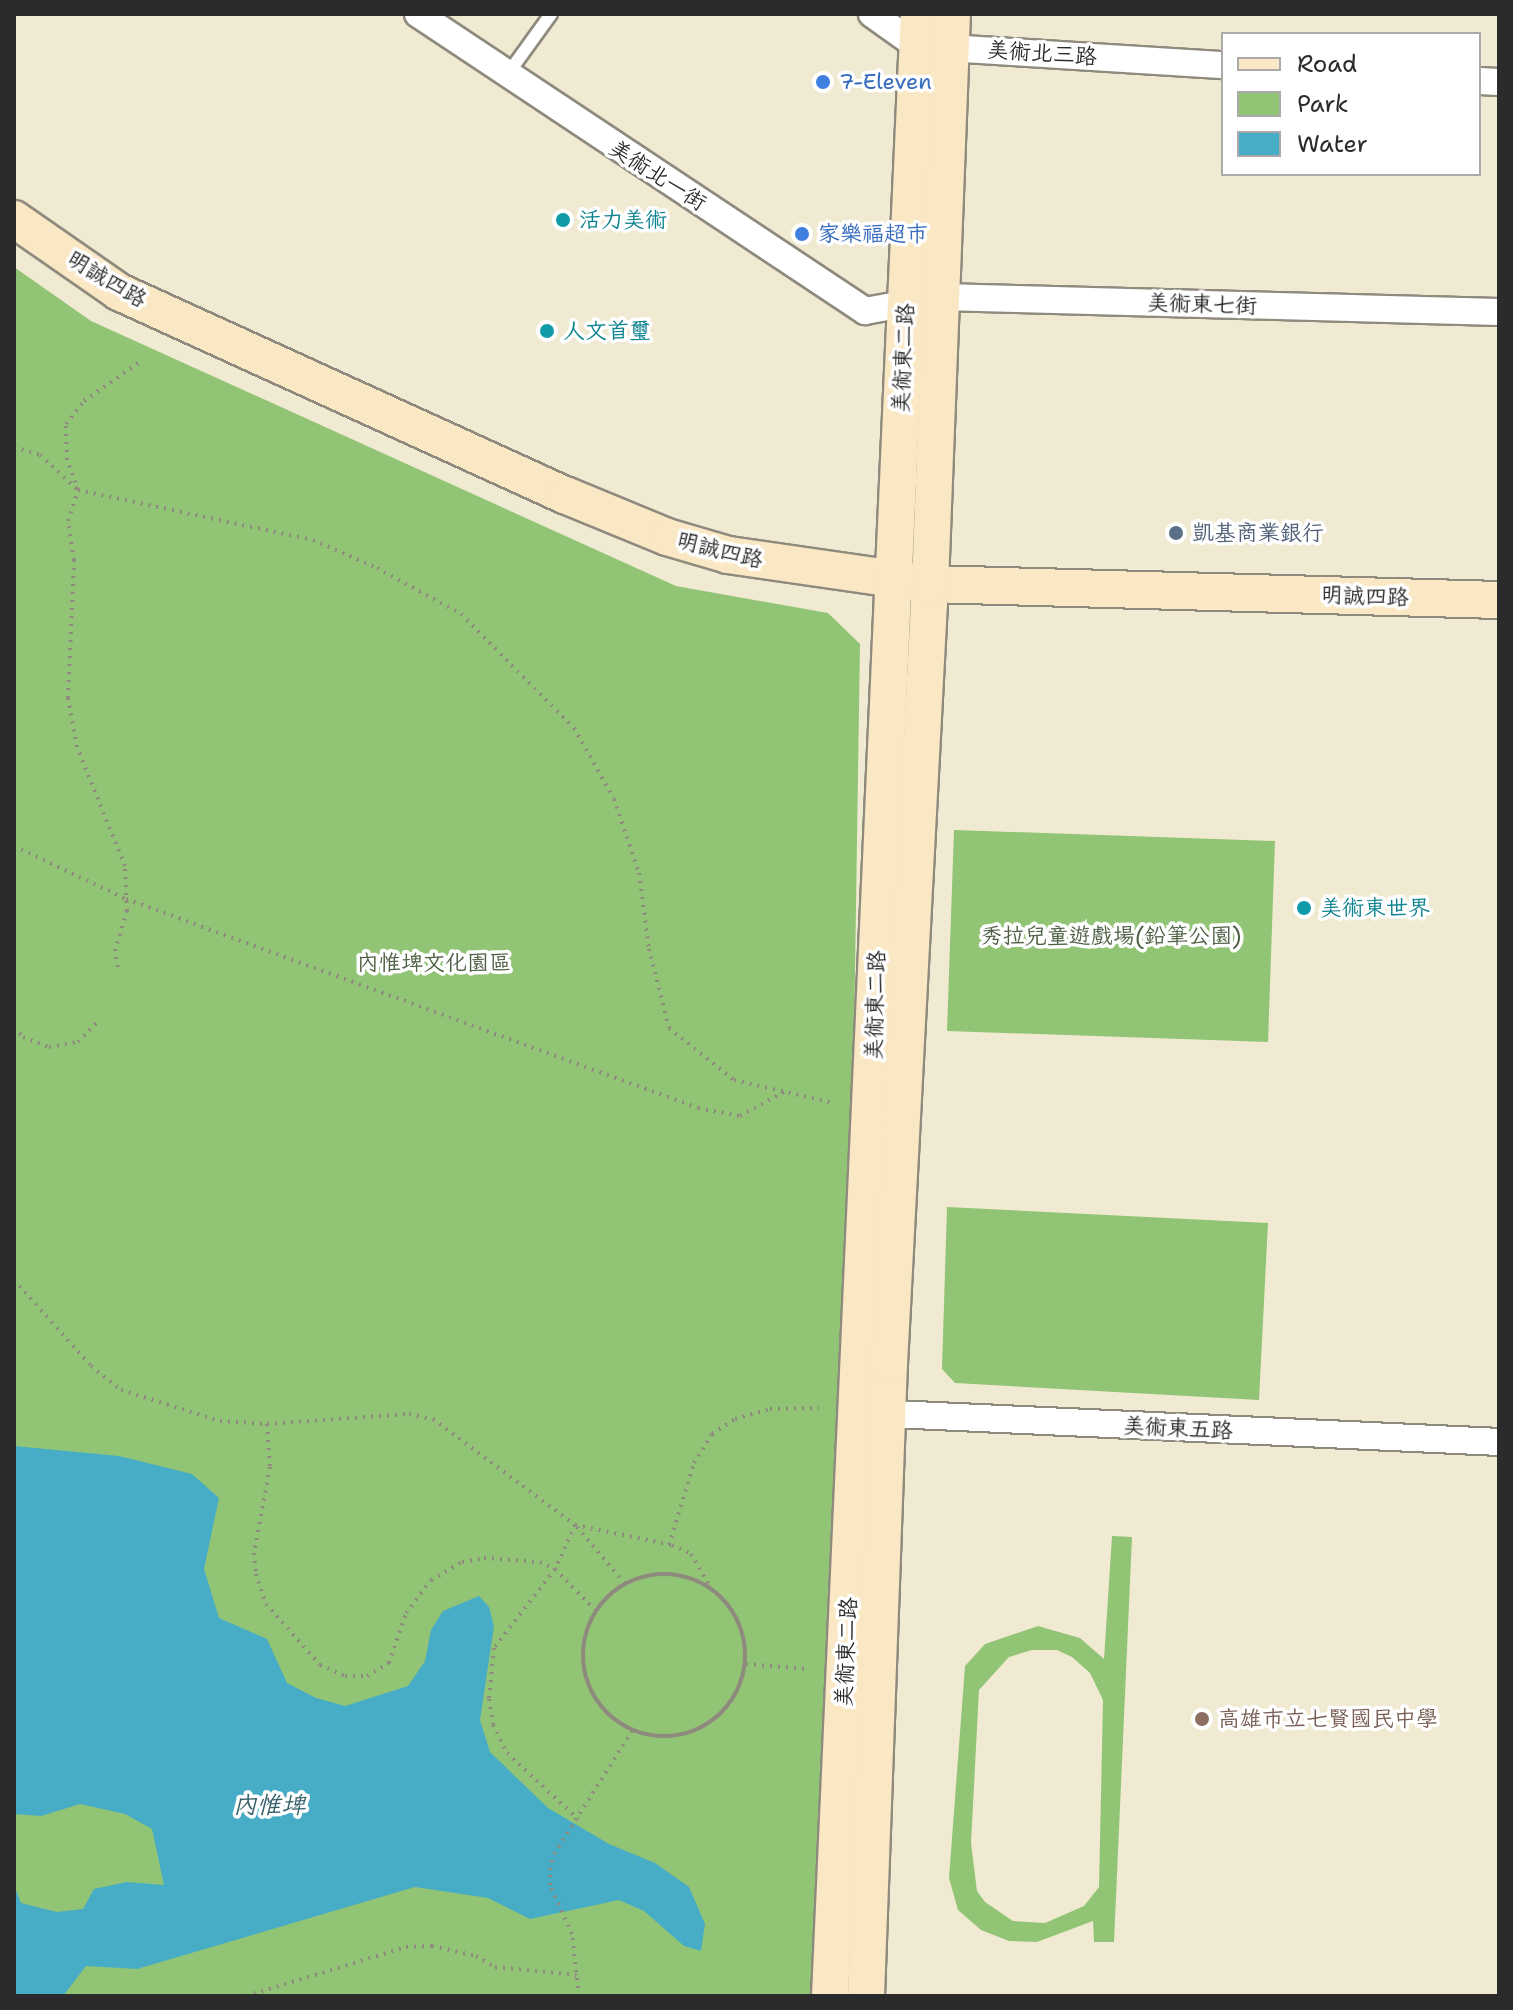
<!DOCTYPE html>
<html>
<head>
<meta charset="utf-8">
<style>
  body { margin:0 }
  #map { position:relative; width:1513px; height:2010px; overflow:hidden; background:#f1ead2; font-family:"Shantell Sans","LXGW WenKai TC",sans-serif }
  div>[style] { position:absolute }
  .green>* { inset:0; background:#92c475 }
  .water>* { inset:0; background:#47adc6 }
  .path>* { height:4px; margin-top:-2px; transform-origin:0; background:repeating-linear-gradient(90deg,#8e8a7e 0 2px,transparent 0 8px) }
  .path>.ring { margin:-2px; padding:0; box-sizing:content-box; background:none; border:4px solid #8e8a7e; border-radius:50% }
  .roads { filter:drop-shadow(2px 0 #8e8a7e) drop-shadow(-2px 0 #8e8a7e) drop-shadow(0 2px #8e8a7e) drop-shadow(0 -2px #8e8a7e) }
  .lane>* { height:12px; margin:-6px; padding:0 6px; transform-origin:6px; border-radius:6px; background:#fff }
  .street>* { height:26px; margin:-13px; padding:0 13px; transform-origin:13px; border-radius:13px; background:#fff }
  .secondary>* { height:36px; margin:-18px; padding:0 18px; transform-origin:18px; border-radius:18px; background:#fae7c3 }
  .dots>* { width:22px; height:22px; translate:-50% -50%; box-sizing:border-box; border:4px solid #fff; border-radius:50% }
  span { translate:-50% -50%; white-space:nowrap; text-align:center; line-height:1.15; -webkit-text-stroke:7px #fff; paint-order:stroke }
  .street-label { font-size:22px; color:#2b2b2b }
  .shop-label { font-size:22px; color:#366cbe }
  .left { translate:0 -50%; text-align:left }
  .culture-label { font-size:22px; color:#0d838f }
  .service-label { font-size:22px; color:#4e5e75 }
  .park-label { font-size:22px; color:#4f6145 }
  .education-label { font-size:22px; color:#785e54 }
  .water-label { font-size:24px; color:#365f69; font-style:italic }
  .frame { position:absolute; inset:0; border:16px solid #2b2b2b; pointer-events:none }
  .legend { position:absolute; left:1221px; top:32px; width:260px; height:144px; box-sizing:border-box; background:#fff; border:2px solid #aaa; margin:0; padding:10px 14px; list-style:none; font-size:24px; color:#2b2b2b }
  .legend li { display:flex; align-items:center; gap:16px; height:40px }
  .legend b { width:40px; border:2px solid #aaa }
</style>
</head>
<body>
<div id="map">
  <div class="green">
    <div style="clip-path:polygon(14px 267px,91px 321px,676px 586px,828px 613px,860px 644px,852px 1168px,814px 1996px,14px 1996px)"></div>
    <div style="clip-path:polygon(954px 830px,1275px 841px,1268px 1042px,947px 1031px)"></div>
    <div style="clip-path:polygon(947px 1207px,1268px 1223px,1259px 1400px,955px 1383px,942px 1369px)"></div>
    <div style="clip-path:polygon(evenodd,1112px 1536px,1132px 1537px,1114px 1942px,1094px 1942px,1093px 1921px,1037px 1942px,1009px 1941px,981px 1930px,958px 1910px,949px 1878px,965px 1666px,985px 1644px,1038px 1626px,1080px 1638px,1104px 1659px,1112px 1536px,1032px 1650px,1057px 1650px,1072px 1657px,1090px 1673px,1103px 1700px,1099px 1887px,1084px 1906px,1045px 1923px,1013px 1921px,985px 1902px,977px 1891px,971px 1843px,979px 1690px,1009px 1657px,1032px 1650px)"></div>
  </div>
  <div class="water">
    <div style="clip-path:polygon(14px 1446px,119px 1456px,192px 1474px,219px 1498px,204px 1569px,219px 1618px,267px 1639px,287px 1683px,316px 1698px,345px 1706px,408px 1686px,425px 1661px,431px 1630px,443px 1611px,479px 1596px,489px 1607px,494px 1626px,480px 1720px,490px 1752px,548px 1808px,609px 1844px,655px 1863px,689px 1887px,705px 1924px,701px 1951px,684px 1946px,644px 1911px,619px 1900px,530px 1919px,488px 1898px,415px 1887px,137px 1969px,86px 1966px,63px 1996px,14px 1996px,14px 1885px,21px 1903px,57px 1912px,83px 1909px,94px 1889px,127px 1882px,164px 1885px,152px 1829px,125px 1814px,80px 1804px,41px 1816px,14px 1814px)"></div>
  </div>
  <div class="path">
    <div style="left:14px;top:447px;width:27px;rotate:17deg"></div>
    <div style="left:40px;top:455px;width:52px;rotate:42.6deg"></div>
    <div style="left:78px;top:490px;width:240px;rotate:12deg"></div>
    <div style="left:313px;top:540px;width:70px;rotate:23.6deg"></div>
    <div style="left:377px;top:568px;width:96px;rotate:28.7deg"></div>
    <div style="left:461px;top:614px;width:161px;rotate:45.3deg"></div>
    <div style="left:574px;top:728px;width:81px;rotate:60.6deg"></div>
    <div style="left:614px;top:799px;width:78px;rotate:71.3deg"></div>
    <div style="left:639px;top:873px;width:77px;rotate:82.5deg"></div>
    <div style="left:649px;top:949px;width:81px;rotate:75.8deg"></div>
    <div style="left:669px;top:1028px;width:83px;rotate:38.7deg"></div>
    <div style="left:734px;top:1080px;width:102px;rotate:13.1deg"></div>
    <div style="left:14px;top:846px;width:124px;rotate:25.3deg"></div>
    <div style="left:126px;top:899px;width:609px;rotate:20.07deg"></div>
    <div style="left:698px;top:1108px;width:43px;rotate:10.8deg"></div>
    <div style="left:740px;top:1116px;width:50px;rotate:-28.6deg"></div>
    <div style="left:118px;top:967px;width:16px;rotate:-101deg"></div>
    <div style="left:115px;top:951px;width:42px;rotate:-73.3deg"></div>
    <div style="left:127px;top:911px;width:45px;rotate:-92.5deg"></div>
    <div style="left:125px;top:866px;width:128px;rotate:-112deg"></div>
    <div style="left:77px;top:747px;width:50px;rotate:-100.4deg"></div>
    <div style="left:68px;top:698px;width:138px;rotate:-87.5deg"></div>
    <div style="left:74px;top:560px;width:39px;rotate:-99deg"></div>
    <div style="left:68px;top:521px;width:33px;rotate:-72deg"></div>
    <div style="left:78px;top:490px;width:32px;rotate:-110deg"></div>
    <div style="left:67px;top:460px;width:36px;rotate:-92deg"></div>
    <div style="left:66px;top:424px;width:29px;rotate:-52deg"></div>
    <div style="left:84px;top:401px;width:70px;rotate:-35.1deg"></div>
    <div style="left:14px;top:1027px;width:13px;rotate:48deg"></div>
    <div style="left:23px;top:1037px;width:28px;rotate:21deg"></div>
    <div style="left:49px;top:1047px;width:29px;rotate:-10deg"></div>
    <div style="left:78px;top:1042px;width:32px;rotate:-46deg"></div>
    <div style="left:14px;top:1280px;width:115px;rotate:48.2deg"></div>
    <div style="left:91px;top:1366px;width:38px;rotate:39deg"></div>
    <div style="left:121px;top:1390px;width:104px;rotate:17.4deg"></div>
    <div style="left:220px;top:1421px;width:47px;rotate:3.7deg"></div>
    <div style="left:267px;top:1424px;width:142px;rotate:-4deg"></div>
    <div style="left:409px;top:1414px;width:25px;rotate:12deg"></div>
    <div style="left:433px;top:1419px;width:177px;rotate:36.7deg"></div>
    <div style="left:575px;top:1525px;width:48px;rotate:114.4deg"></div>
    <div style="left:555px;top:1569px;width:100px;rotate:127.7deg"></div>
    <div style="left:494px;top:1648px;width:51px;rotate:95.6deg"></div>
    <div style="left:489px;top:1699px;width:26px;rotate:81deg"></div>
    <div style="left:493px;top:1725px;width:31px;rotate:63deg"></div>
    <div style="left:507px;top:1753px;width:97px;rotate:42.9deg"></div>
    <div style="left:267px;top:1424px;width:43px;rotate:86deg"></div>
    <div style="left:270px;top:1467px;width:87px;rotate:100.5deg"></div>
    <div style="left:254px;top:1553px;width:21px;rotate:85deg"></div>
    <div style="left:256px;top:1574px;width:32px;rotate:72deg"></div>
    <div style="left:266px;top:1604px;width:81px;rotate:48.5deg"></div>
    <div style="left:320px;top:1665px;width:27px;rotate:24deg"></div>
    <div style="left:345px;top:1676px;width:22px"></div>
    <div style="left:367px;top:1676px;width:26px;rotate:-31deg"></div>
    <div style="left:389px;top:1663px;width:53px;rotate:-71.2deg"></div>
    <div style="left:406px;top:1613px;width:41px;rotate:-52.9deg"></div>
    <div style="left:431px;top:1580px;width:36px;rotate:-30deg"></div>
    <div style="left:462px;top:1562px;width:22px;rotate:-10deg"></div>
    <div style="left:484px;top:1558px;width:56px;rotate:4.1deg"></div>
    <div style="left:540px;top:1562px;width:17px;rotate:25deg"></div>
    <div style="left:555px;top:1569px;width:57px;rotate:45.7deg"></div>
    <div style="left:575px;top:1525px;width:99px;rotate:11.7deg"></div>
    <div style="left:672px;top:1545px;width:21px;rotate:25deg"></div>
    <div style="left:691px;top:1554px;width:38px;rotate:60deg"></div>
    <div style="left:577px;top:1527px;width:75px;rotate:49.9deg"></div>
    <div style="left:669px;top:1545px;width:86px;rotate:-73deg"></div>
    <div style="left:694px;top:1463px;width:34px;rotate:-58deg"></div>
    <div style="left:712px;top:1434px;width:27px;rotate:-33deg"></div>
    <div style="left:735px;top:1419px;width:36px;rotate:-16deg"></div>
    <div style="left:770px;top:1409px;width:49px;rotate:-1.2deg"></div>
    <div class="ring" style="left:583px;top:1574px;width:158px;height:158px"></div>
    <div style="left:746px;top:1664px;width:61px;rotate:4.7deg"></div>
    <div style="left:246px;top:1996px;width:167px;rotate:-17deg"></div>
    <div style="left:406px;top:1947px;width:26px;rotate:-2deg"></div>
    <div style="left:432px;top:1946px;width:45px;rotate:12.8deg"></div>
    <div style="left:476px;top:1956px;width:22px;rotate:30deg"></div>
    <div style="left:495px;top:1967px;width:82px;rotate:5.6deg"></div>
    <div style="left:579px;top:1996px;width:62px;rotate:-96.4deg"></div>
    <div style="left:572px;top:1934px;width:54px;rotate:-114.2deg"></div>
    <div style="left:550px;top:1885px;width:15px;rotate:-90deg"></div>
    <div style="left:550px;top:1870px;width:16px;rotate:-76deg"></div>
    <div style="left:554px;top:1854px;width:146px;rotate:-57.6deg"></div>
  </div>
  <div class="roads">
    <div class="lane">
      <div style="left:507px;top:75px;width:75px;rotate:-54.2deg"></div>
    </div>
    <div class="street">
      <div style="left:418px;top:14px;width:537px;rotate:33.6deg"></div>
      <div style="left:865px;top:311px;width:78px;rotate:-10.3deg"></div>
      <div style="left:942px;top:297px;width:557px;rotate:1.54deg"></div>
      <div style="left:872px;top:14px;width:55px;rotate:35.4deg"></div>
      <div style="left:917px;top:46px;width:307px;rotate:3.6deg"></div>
      <div style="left:1479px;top:81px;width:20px;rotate:3deg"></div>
      <div style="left:871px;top:1413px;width:629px;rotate:2.64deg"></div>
    </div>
    <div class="secondary">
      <div style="left:14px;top:219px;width:128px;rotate:34.8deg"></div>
      <div style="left:119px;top:292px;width:490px;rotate:24.5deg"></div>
      <div style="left:565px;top:495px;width:110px;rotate:22.4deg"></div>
      <div style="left:667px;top:537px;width:64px;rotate:16.4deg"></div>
      <div style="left:728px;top:555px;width:204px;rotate:8.2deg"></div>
      <div style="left:930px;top:584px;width:569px;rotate:1.61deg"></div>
      <div style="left:830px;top:1996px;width:1984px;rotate:-87.43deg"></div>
      <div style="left:866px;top:1996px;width:632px;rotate:-87.92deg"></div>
      <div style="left:889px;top:1364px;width:781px;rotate:-86.99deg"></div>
      <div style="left:930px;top:584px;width:570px;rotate:-87.79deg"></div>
    </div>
  </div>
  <div class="dots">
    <div style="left:823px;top:82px;background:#3f7fe0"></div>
    <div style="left:563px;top:220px;background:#0f9aa8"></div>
    <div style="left:802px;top:234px;background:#3f7fe0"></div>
    <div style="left:547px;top:331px;background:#0f9aa8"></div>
    <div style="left:1176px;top:533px;background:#5c6f8a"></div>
    <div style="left:1304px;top:908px;background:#0f9aa8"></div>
    <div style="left:1202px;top:1719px;background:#8d6e63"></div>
  </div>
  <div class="street-label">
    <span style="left:1042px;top:53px;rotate:4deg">美術北三路</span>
    <span style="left:658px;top:175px;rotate:33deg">美術北一街</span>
    <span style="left:107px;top:279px;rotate:31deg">明誠四路</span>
    <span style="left:1202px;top:304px;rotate:2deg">美術東七街</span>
    <span style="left:903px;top:358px;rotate:-87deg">美術東二路</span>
    <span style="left:720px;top:550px;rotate:14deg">明誠四路</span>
    <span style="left:1365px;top:596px;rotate:2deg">明誠四路</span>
    <span style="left:875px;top:1005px;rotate:-88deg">美術東二路</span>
    <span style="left:1178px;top:1428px;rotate:3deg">美術東五路</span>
    <span style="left:846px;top:1652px;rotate:-87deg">美術東二路</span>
  </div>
  <div class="shop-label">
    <span class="left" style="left:839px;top:82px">7-Eleven</span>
    <span class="left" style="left:818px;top:234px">家樂福超市</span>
  </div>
  <div class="culture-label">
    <span class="left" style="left:579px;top:220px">活力美術</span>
    <span class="left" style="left:563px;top:331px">人文首璽</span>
    <span class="left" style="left:1320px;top:908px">美術東世界</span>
  </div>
  <div class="service-label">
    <span class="left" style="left:1192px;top:533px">凱基商業銀行</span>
  </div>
  <div class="park-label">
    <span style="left:1111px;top:936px">秀拉兒童遊戲場(鉛筆公園)</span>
    <span style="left:434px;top:963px">內惟埤文化園區</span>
  </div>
  <div class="education-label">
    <span class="left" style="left:1218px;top:1719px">高雄市立七賢國民中學</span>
  </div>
  <div class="water-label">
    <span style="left:269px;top:1806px">內惟埤</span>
  </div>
  <div class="frame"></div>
  <ul class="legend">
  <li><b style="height:10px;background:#fae7c3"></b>Road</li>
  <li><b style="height:22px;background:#92c475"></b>Park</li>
  <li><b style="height:22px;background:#47adc6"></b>Water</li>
  </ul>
</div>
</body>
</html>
